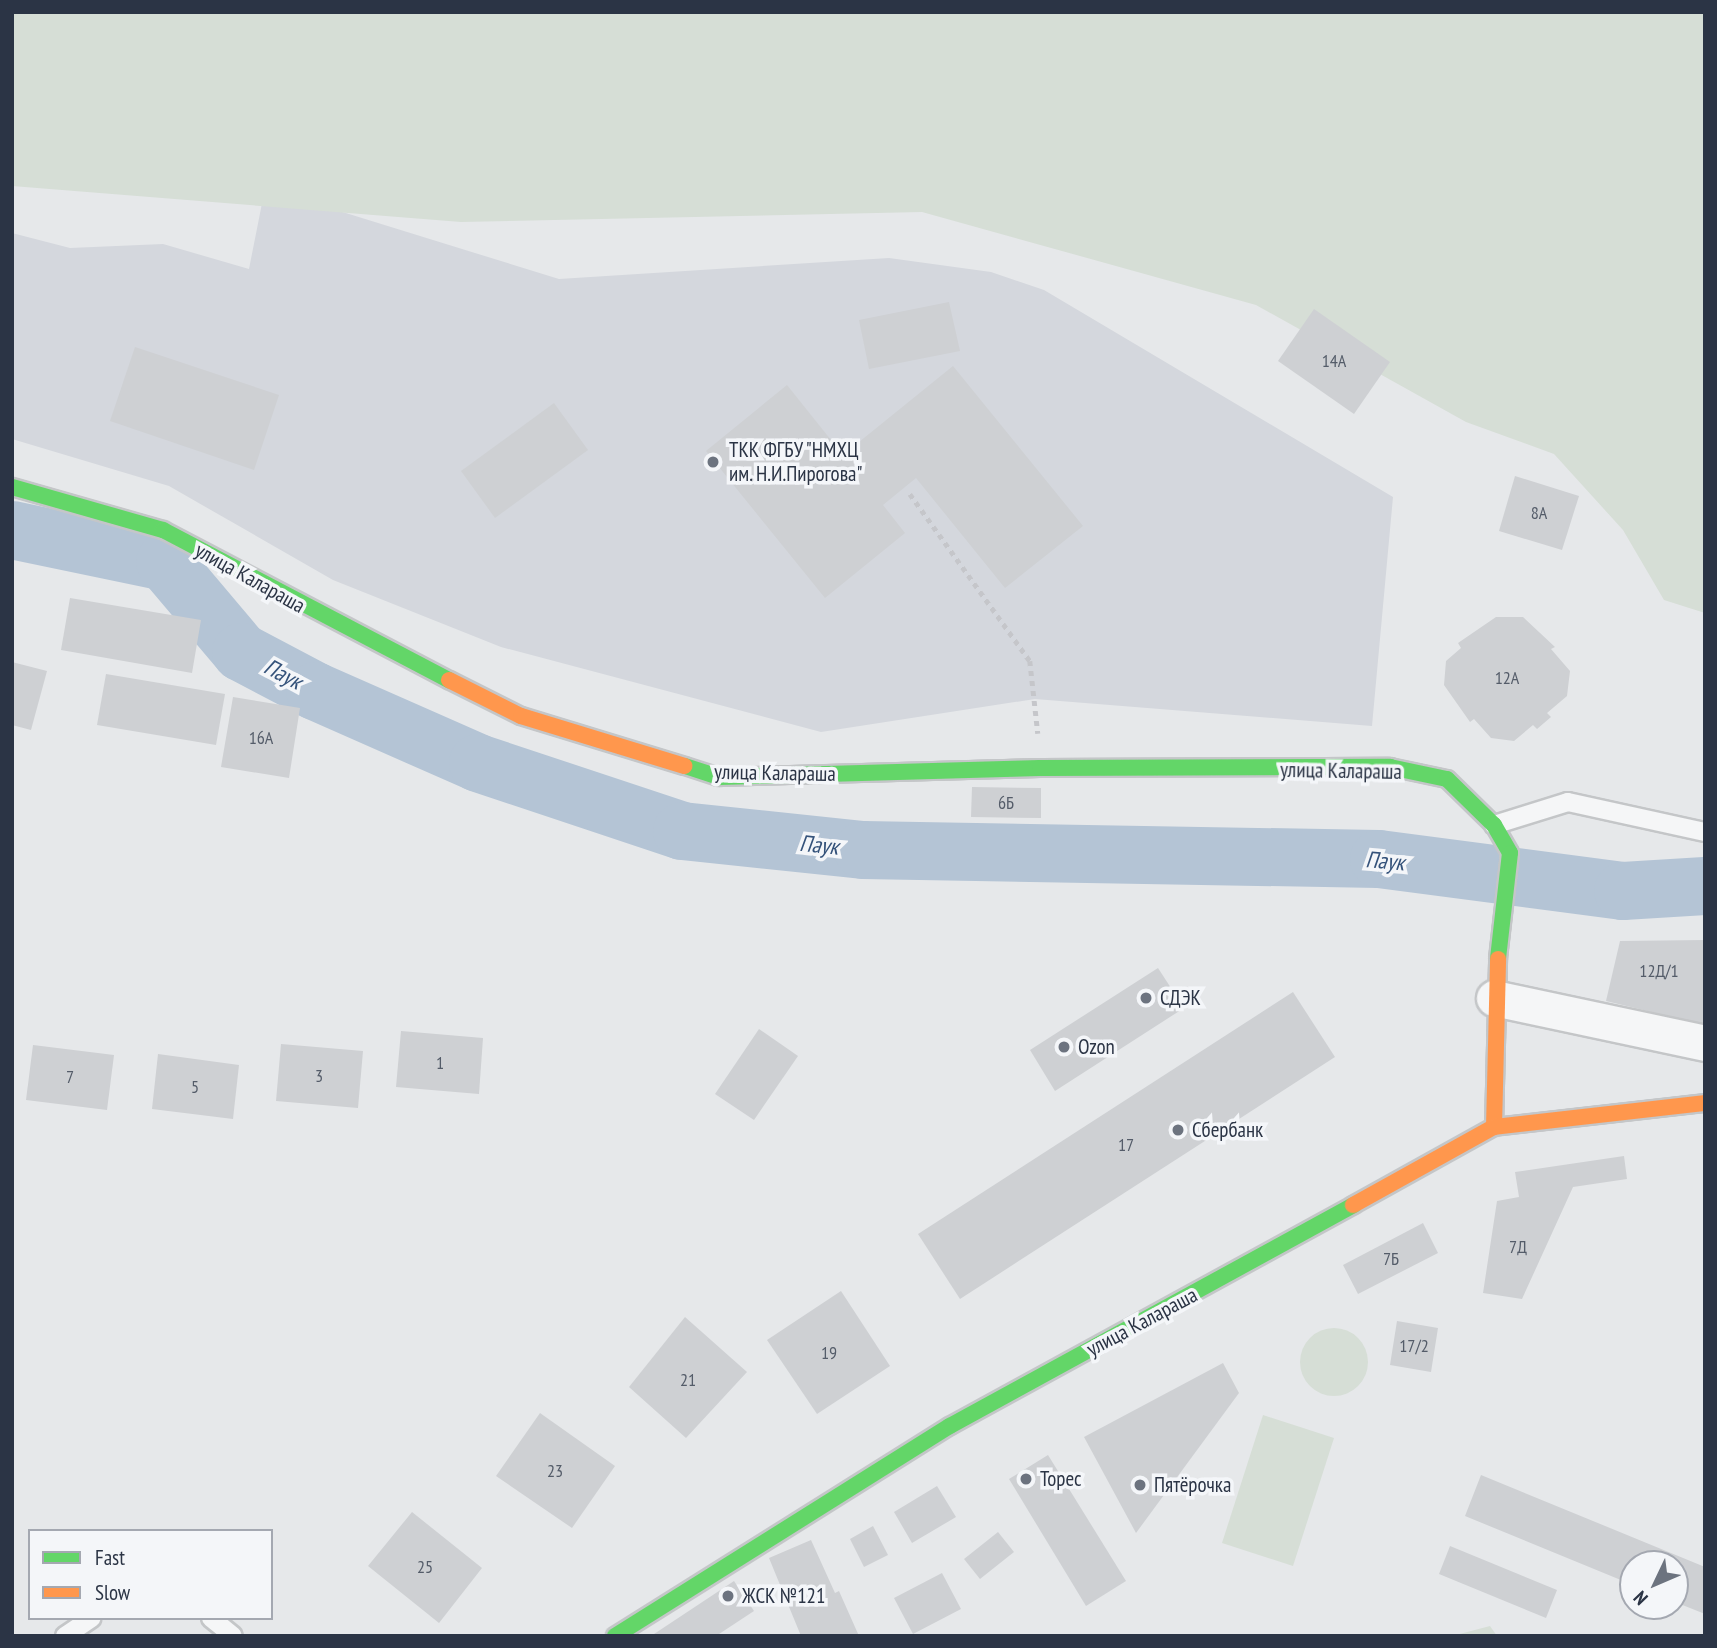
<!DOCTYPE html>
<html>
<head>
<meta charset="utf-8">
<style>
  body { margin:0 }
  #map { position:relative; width:1717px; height:1648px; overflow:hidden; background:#e6e8ea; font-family:"PT Sans Narrow",sans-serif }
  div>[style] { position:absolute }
  .built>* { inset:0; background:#d4d7dd }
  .green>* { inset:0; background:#d6ded6 }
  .round { border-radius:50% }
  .river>* { height:58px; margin:-29px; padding:0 29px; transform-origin:29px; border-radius:29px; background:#b4c4d5 }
  .building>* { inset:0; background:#ced0d3 }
  .path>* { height:4.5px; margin-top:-2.25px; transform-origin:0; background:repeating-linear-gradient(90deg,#c5c6ca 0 5px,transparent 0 10px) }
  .roads { filter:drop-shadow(2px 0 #c4c6c8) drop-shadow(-2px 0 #c4c6c8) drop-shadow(0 2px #c4c6c8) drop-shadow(0 -2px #c4c6c8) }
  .lane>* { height:18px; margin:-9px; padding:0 9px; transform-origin:9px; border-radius:9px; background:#f5f6f7 }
  .street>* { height:35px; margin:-17.5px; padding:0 17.5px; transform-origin:17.5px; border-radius:17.5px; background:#f5f6f7 }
  .fast>* { height:16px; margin:-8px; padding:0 8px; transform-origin:8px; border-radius:8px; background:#63d668 }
  .slow>* { height:16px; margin:-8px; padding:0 8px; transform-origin:8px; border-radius:8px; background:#ff974d }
  .dots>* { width:19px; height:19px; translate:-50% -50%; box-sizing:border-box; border:4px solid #f4f6f9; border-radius:50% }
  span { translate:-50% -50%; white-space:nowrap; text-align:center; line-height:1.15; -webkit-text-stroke:7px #f4f6f9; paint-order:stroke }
  .number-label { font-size:18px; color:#545c69 }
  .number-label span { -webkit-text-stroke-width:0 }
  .poi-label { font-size:21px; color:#2b3445 }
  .left { translate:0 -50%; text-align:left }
  .street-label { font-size:21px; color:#2b3445 }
  .water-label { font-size:23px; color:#34527a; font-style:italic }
  .frame { position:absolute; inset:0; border:14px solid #2b3445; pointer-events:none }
  .legend { position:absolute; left:28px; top:1529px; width:245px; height:91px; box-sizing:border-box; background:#f4f6f9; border:2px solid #a4a8b1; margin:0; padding:9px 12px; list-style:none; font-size:21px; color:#2b3445 }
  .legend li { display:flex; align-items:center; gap:14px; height:35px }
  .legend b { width:35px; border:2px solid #a4a8b1 }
  .north { position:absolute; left:1619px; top:1550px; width:70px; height:70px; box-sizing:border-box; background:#f4f6f9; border:2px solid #a4a8b1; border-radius:50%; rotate:226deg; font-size:19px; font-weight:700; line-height:28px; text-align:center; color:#2b3445 }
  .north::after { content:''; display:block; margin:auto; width:24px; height:32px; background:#6c737f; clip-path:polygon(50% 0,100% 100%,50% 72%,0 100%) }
</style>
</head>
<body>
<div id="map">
  <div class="built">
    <div style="clip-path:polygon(265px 188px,559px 279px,889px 258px,991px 272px,1044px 290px,1393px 497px,1372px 726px,1035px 699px,821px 732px,501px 647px,333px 580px,169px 486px,12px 439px,12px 233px,70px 248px,163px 244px,249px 269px)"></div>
  </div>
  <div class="green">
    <div style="clip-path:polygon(12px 12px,1705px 12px,1705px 613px,1664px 600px,1623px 530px,1554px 454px,1466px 422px,1256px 305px,922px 212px,461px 222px,12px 186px)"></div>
    <div class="round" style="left:1300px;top:1328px;width:68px;height:68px"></div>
    <div style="clip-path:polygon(1263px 1415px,1334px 1438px,1293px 1566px,1222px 1543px)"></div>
    <div style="clip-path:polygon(1490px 1626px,1497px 1636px,1452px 1636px)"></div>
  </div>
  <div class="river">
    <div style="left:12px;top:530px;width:156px;rotate:11.8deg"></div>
    <div style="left:165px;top:562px;width:118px;rotate:49.8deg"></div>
    <div style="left:241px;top:652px;width:84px;rotate:27.8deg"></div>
    <div style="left:315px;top:691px;width:178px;rotate:23.8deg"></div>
    <div style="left:478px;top:763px;width:215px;rotate:18.4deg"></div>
    <div style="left:682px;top:831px;width:182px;rotate:6deg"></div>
    <div style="left:863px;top:850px;width:516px;rotate:1deg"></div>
    <div style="left:1379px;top:859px;width:246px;rotate:7.5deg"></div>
    <div style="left:1623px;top:891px;width:82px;rotate:-3.5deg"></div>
  </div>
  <div class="building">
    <div style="clip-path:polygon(949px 302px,960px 351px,869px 369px,859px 320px)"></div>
    <div style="clip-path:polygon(1314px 309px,1390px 362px,1354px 414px,1278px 361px)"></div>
    <div style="clip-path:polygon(135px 347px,279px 395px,254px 470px,110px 421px)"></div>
    <div style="clip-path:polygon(953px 366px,1083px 526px,1005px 588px,916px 478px,883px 505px,905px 533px,825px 598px,706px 451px,787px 385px,843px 455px)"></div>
    <div style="clip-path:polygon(554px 403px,588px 450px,495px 518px,461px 471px)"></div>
    <div style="clip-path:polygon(1515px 476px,1579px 496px,1562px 550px,1499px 531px)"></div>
    <div style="clip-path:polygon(70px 598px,201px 620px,192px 673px,61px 650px)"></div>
    <div style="clip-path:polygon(1496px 617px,1523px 617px,1555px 647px,1551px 649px,1570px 671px,1567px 696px,1547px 713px,1551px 717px,1537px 729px,1533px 725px,1514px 741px,1491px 738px,1474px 719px,1470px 722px,1444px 685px,1446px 661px,1461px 648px,1458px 643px)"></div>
    <div style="clip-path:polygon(12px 662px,47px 671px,31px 730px,12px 725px)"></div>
    <div style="clip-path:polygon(106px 674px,225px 694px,216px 745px,97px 725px)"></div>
    <div style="clip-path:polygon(233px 697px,300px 708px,289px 778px,221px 767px)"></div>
    <div style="clip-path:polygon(972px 787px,1041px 788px,1041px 818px,971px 817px)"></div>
    <div style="clip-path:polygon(1705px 940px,1705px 1025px,1606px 1001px,1620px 941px)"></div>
    <div style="clip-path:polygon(1158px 968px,1184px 1008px,1055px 1091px,1030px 1050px)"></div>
    <div style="clip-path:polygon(1293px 992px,1335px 1057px,960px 1299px,918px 1234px)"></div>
    <div style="clip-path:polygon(759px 1029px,798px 1056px,754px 1120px,715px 1094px)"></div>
    <div style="clip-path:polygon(401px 1031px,483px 1038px,479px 1094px,396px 1087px)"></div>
    <div style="clip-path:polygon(281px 1044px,363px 1051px,358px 1108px,276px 1101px)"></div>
    <div style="clip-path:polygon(33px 1045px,114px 1055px,107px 1110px,26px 1100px)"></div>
    <div style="clip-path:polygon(158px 1054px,239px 1065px,233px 1119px,152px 1109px)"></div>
    <div style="clip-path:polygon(1624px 1156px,1627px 1179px,1573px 1187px,1522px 1299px,1483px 1293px,1497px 1201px,1519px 1197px,1515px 1172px)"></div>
    <div style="clip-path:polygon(1423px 1223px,1438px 1253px,1358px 1294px,1343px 1265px)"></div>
    <div style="clip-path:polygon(841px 1291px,890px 1366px,817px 1414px,767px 1340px)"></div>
    <div style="clip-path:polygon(685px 1317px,747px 1372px,686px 1438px,629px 1387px)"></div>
    <div style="clip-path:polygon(1397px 1321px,1438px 1328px,1431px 1372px,1390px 1365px)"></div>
    <div style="clip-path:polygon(1223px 1363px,1239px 1393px,1136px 1533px,1084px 1437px)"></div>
    <div style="clip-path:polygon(540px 1413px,615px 1466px,572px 1528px,496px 1476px)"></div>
    <div style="clip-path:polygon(1048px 1455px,1126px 1581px,1086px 1606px,1009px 1479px)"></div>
    <div style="clip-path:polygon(1481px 1475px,1705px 1567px,1705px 1614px,1675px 1602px,1675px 1564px,1633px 1564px,1633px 1585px,1465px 1516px)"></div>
    <div style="clip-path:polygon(937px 1486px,956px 1517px,912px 1543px,894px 1512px)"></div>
    <div style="clip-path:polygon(412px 1512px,482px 1568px,439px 1623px,368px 1566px)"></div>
    <div style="clip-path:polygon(873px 1526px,888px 1555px,864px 1567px,850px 1539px)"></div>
    <div style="clip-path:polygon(998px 1532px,1014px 1552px,980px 1579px,964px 1559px)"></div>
    <div style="clip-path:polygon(811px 1540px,835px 1593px,839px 1591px,859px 1636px,801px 1636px,769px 1558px)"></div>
    <div style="clip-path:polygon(1450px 1546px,1557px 1590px,1546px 1618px,1439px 1574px)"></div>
    <div style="clip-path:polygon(942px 1573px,961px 1609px,913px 1634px,894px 1598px)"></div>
    <div style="clip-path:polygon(734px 1581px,754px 1611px,716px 1636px,651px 1636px)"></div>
  </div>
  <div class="path">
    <div style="left:910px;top:494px;width:206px;rotate:54.3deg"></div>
    <div style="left:1030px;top:661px;width:73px;rotate:83.7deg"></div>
  </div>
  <div class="roads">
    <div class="lane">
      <div style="left:1494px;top:825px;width:77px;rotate:-17.3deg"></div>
      <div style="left:1568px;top:802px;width:140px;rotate:12.4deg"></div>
      <div style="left:211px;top:1618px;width:28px;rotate:39deg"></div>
      <div style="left:65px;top:1636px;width:32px;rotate:-34deg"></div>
    </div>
    <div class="street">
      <div style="left:1494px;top:998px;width:216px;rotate:12deg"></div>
    </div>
    <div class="fast">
      <div style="left:12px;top:487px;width:157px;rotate:15.9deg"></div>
      <div style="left:163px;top:530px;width:323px;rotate:27.7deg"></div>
      <div style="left:685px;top:766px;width:36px;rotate:18deg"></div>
      <div style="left:719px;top:777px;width:321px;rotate:-1.6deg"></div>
      <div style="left:1040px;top:768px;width:350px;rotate:-0.2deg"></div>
      <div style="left:1390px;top:767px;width:58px;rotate:11.9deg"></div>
      <div style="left:1447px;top:779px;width:66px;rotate:44.4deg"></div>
      <div style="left:1494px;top:825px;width:32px;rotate:60deg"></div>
      <div style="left:1510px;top:853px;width:107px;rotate:96.5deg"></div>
      <div style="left:615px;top:1636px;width:395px;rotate:-32.1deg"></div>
      <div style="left:950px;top:1426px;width:460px;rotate:-28.7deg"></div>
    </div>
    <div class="slow">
      <div style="left:449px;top:680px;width:80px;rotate:26.6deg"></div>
      <div style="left:521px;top:716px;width:171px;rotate:17deg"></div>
      <div style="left:1494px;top:1127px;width:168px;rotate:-88.6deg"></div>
      <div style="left:1353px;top:1205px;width:161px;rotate:-29deg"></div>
      <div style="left:1494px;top:1127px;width:212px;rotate:-6.5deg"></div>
    </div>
  </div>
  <div class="dots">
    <div style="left:713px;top:462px;background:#6c737f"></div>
    <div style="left:1146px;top:998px;background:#6c737f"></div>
    <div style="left:1064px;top:1047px;background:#6c737f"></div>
    <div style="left:1178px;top:1130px;background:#6c737f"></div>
    <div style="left:1026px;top:1479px;background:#6c737f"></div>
    <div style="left:1140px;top:1485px;background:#6c737f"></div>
    <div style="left:728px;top:1596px;background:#6c737f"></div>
  </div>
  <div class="number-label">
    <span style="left:1334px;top:361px">14А</span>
    <span style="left:1539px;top:513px">8А</span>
    <span style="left:1507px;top:678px">12А</span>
    <span style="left:261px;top:738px">16А</span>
    <span style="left:1006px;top:803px">6Б</span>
    <span style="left:1659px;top:971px">12Д/1</span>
    <span style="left:440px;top:1063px">1</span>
    <span style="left:319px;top:1076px">3</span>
    <span style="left:70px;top:1077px">7</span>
    <span style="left:195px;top:1087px">5</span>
    <span style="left:1126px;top:1145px">17</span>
    <span style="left:1518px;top:1247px">7Д</span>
    <span style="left:1391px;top:1259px">7Б</span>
    <span style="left:1414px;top:1346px">17/2</span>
    <span style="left:829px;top:1353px">19</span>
    <span style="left:688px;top:1380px">21</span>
    <span style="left:555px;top:1471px">23</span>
    <span style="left:425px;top:1567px">25</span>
  </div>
  <div class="poi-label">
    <span class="left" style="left:729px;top:462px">ТКК ФГБУ "НМХЦ<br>им. Н.И.Пирогова"</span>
    <span class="left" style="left:1160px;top:998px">СДЭК</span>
    <span class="left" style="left:1078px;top:1047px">Ozon</span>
    <span class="left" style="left:1192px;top:1130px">Сбербанк</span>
    <span class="left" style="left:1040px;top:1479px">Торес</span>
    <span class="left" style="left:1154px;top:1485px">Пятёрочка</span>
    <span class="left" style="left:742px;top:1596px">ЖСК №121</span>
  </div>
  <div class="street-label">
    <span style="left:250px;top:578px;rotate:29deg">улица Калараша</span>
    <span style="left:1341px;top:771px;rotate:1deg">улица Калараша</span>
    <span style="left:775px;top:773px;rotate:1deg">улица Калараша</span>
    <span style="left:1142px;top:1322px;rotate:-28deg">улица Калараша</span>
  </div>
  <div class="water-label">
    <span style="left:283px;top:674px;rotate:28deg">Паук</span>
    <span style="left:819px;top:845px;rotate:6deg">Паук</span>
    <span style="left:1385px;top:861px;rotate:5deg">Паук</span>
  </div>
  <div class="frame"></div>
  <ul class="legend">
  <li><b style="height:9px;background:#63d668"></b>Fast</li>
  <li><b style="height:9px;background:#ff974d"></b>Slow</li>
  </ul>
  <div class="north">N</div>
</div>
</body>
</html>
